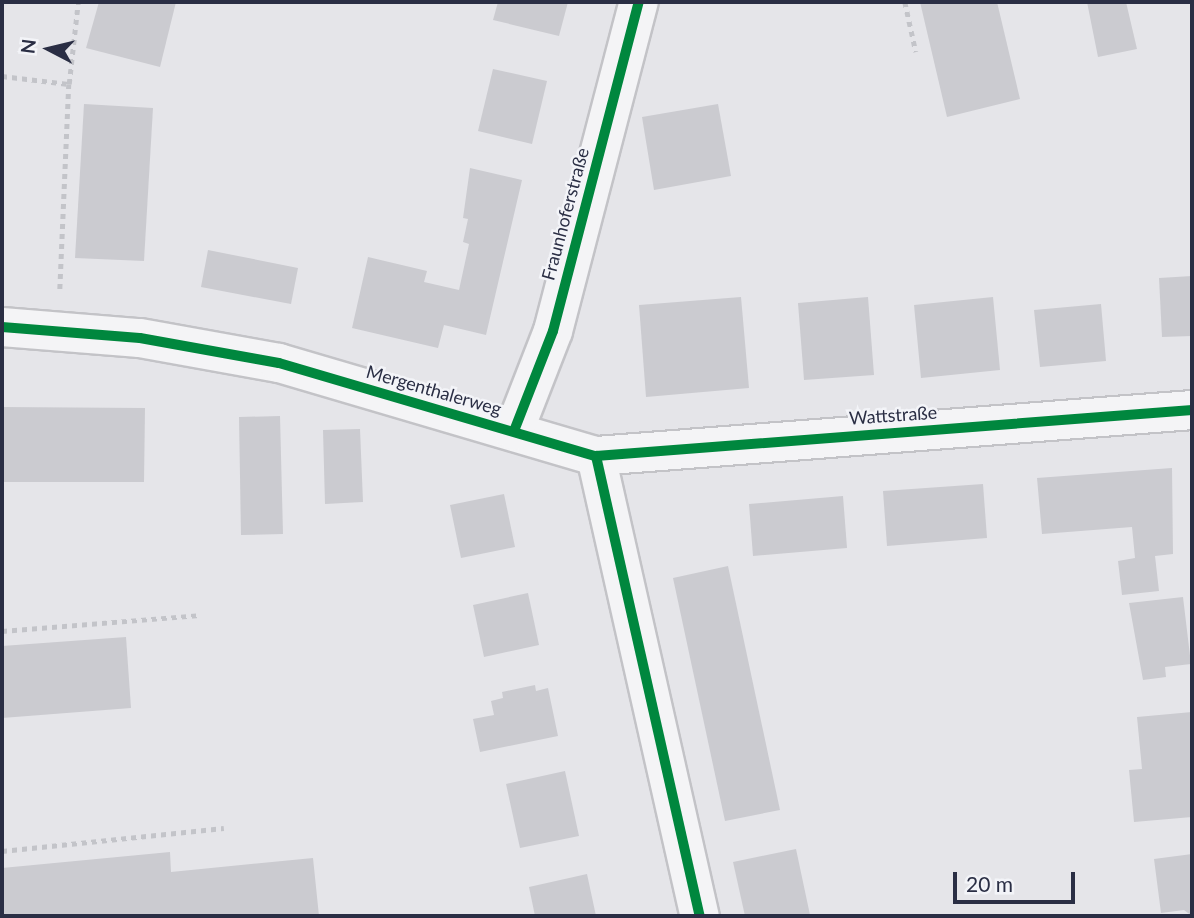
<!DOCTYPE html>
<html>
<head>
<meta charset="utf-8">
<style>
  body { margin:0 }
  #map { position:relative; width:1194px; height:918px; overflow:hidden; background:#e5e5e9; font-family:Lato,sans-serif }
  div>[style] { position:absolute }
  .building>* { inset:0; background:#cbcbd0 }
  .path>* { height:4.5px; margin-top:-2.25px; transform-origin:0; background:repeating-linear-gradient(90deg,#c3c4c9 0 5px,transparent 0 10px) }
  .roads { filter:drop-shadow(2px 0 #c3c3c7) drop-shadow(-2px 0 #c3c3c7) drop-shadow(0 2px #c3c3c7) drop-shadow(0 -2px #c3c3c7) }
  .minor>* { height:38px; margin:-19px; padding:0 19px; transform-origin:19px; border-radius:19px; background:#f4f4f6 }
  .cycleway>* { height:10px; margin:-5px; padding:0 5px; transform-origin:5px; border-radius:5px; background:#00873e }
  span { translate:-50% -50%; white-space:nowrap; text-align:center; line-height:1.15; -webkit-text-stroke:5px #f3f4f8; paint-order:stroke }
  .street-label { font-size:18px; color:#2a2e44 }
  .frame { position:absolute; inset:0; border:4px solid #2a2e44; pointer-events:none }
  .north { position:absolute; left:14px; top:14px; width:70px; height:70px; -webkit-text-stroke:5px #f3f4f8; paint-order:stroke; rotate:277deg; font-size:19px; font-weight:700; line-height:28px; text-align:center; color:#2a2e44 }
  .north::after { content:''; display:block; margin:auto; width:24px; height:32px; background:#2a2e44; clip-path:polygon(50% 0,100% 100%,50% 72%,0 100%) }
  .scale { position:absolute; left:953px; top:872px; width:122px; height:32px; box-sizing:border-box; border:4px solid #2a2e44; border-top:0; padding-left:9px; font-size:21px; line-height:24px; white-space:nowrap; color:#2a2e44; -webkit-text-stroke:5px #f3f4f8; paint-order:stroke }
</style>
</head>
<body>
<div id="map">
  <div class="building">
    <div style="clip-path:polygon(99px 2px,176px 2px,160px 67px,86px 48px)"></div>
    <div style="clip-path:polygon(498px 2px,568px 2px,559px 36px,493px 20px)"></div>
    <div style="clip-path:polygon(920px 2px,997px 2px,1020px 99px,947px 117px)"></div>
    <div style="clip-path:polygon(1087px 2px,1126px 2px,1137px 49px,1098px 57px)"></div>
    <div style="clip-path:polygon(493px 69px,547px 81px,532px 144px,478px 131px)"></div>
    <div style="clip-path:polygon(84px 104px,153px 108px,144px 261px,75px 258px)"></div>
    <div style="clip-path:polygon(718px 104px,731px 176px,654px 190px,642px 117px)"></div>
    <div style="clip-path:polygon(470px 168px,522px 180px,486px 335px,444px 325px,438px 348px,352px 328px,368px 257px,427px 271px,424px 282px,459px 290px,469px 244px,463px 242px,468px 219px,463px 218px)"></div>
    <div style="clip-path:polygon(208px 250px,298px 268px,291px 304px,201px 287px)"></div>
    <div style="clip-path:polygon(1192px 276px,1192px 336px,1162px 337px,1159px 278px)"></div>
    <div style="clip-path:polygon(741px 297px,749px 388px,646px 397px,639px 305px)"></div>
    <div style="clip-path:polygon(868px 297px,874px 375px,804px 380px,798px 303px)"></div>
    <div style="clip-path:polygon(993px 297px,1000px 370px,921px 378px,914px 305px)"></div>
    <div style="clip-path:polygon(1101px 304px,1106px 361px,1040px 367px,1034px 310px)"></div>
    <div style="clip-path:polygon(2px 407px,145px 408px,144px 482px,2px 482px)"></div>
    <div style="clip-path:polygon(280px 416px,283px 534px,241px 535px,239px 417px)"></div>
    <div style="clip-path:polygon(360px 429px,363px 502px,325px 504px,323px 430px)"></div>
    <div style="clip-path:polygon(1172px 468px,1173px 554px,1155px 556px,1159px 591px,1122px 595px,1118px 561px,1135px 558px,1132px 527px,1042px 534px,1037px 478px)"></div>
    <div style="clip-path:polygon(983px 484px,987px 538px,887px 546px,883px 491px)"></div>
    <div style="clip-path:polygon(504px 494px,515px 547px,461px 558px,450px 505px)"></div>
    <div style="clip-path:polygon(843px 496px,847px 548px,753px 556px,749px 504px)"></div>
    <div style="clip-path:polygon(728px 566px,780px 810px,725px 821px,673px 578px)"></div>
    <div style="clip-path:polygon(528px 593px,539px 645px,484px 657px,473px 605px)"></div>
    <div style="clip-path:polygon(1183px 597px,1191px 664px,1165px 667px,1166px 677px,1143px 680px,1129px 603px)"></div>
    <div style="clip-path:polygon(126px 637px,131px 708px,2px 718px,2px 646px)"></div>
    <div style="clip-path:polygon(535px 685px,536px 691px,548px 688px,558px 736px,480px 752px,473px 719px,494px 715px,491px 701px,503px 698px,502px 692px)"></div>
    <div style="clip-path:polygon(1192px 712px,1192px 817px,1134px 822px,1129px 770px,1142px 769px,1137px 717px)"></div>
    <div style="clip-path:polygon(565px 771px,579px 836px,520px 848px,506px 784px)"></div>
    <div style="clip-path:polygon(796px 849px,810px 915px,745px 916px,733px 862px)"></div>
    <div style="clip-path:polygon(170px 852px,171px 872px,313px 858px,319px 916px,2px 916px,2px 868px)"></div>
    <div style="clip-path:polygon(1192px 854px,1192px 916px,1184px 910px,1161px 913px,1154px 859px)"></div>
    <div style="clip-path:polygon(587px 874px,596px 916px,535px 916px,529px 887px)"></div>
  </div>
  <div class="path">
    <div style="left:905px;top:2px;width:51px;rotate:77.6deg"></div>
    <div style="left:2px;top:76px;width:67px;rotate:6.8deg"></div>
    <div style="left:69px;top:84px;width:207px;rotate:92.5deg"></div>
    <div style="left:69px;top:84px;width:82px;rotate:-83.7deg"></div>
    <div style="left:2px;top:631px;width:198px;rotate:-4.6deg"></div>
    <div style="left:2px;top:851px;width:223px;rotate:-5.9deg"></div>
  </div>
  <div class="roads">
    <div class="minor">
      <div style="left:2px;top:327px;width:138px;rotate:4.6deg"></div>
      <div style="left:140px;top:338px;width:141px;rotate:10.2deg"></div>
      <div style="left:279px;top:363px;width:330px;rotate:16.4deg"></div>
      <div style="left:596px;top:456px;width:472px;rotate:77.3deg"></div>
      <div style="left:514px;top:431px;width:107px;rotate:-68.7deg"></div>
      <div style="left:553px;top:331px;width:340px;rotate:-75.4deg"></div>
      <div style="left:596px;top:456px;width:598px;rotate:-4.41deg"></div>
    </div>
  </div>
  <div class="cycleway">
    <div style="left:2px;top:327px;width:138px;rotate:4.6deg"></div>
    <div style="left:140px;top:338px;width:141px;rotate:10.2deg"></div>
    <div style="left:279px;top:363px;width:330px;rotate:16.4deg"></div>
    <div style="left:596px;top:456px;width:472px;rotate:77.3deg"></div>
    <div style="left:514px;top:431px;width:107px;rotate:-68.7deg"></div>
    <div style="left:553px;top:331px;width:340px;rotate:-75.4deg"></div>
    <div style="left:596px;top:456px;width:598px;rotate:-4.41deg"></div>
  </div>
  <div class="street-label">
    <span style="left:565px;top:214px;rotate:-75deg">Fraunhoferstraße</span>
    <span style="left:434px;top:390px;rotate:16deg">Mergenthalerweg</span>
    <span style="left:893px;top:415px;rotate:-4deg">Wattstraße</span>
  </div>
  <div class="frame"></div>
  <div class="north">N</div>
  <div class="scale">20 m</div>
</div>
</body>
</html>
